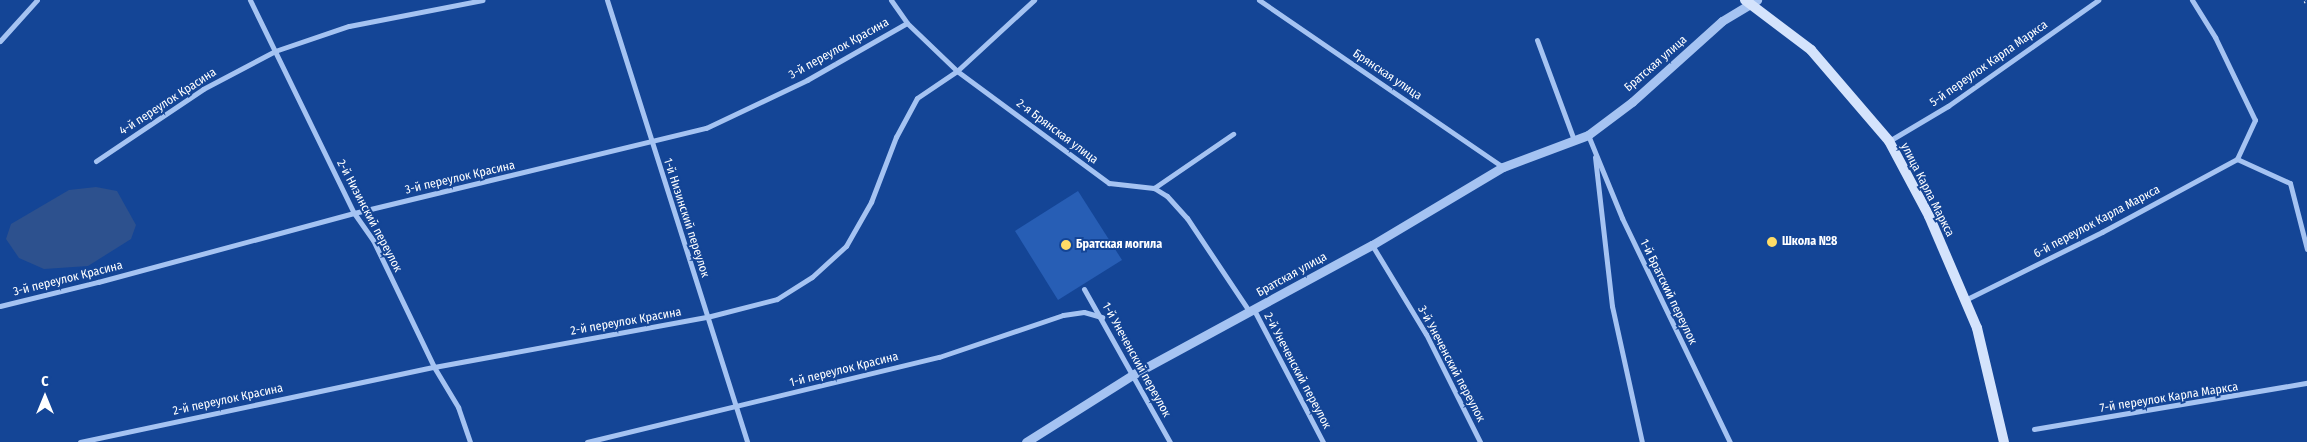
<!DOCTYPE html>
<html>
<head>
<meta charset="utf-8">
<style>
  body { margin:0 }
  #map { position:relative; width:2307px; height:442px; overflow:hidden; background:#144596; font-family:"Fira Sans Condensed",sans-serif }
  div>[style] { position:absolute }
  .green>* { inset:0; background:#275eb5 }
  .water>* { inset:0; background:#2d518e }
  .minor>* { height:5px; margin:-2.5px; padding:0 2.5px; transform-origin:2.5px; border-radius:2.5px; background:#a5c3f2 }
  .tertiary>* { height:9px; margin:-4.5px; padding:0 4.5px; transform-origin:4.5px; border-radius:4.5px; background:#a5c3f2 }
  .secondary>* { height:10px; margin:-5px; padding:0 5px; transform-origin:5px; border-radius:5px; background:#d4e3fc }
  .rail>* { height:5px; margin-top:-2.5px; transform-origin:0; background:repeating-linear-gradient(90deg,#144596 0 9px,#fff 0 18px); box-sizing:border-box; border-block:1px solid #fff }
  .dots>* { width:14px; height:14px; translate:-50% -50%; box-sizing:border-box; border:2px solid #144596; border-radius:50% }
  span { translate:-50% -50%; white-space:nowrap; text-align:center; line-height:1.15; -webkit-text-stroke:4px #144596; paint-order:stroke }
  .street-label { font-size:12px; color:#fff }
  .poi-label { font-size:12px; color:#fff; font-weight:700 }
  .left { translate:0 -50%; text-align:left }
  .north { position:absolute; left:20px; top:372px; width:50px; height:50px; -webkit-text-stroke:4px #144596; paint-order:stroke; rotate:0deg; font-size:14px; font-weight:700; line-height:20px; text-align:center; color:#fff }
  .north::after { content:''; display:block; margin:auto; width:18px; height:22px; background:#fff; clip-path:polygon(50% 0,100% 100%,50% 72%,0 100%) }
</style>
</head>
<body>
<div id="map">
  <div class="green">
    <div style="clip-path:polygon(1078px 191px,1122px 260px,1058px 300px,1015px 231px)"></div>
  </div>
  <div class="water">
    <div style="clip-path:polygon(96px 187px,117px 191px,136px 225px,131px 239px,88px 266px,44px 269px,19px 258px,6px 239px,11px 224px,69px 190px)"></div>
  </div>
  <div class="minor">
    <div style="left:250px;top:0;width:237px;rotate:64deg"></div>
    <div style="left:354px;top:213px;width:33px;rotate:55deg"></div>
    <div style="left:373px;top:240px;width:141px;rotate:64.3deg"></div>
    <div style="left:434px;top:367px;width:47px;rotate:59deg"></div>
    <div style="left:458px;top:407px;width:37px;rotate:71deg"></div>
    <div style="left:607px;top:0;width:464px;rotate:72.4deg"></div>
    <div style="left:891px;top:0;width:28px;rotate:55deg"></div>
    <div style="left:907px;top:23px;width:69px;rotate:43.8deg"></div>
    <div style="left:957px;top:71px;width:189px;rotate:36.4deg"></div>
    <div style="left:1109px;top:183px;width:45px;rotate:6.3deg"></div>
    <div style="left:1154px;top:188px;width:96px;rotate:-34.4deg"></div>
    <div style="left:1259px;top:0;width:296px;rotate:34.4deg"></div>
    <div style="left:2192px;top:0;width:44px;rotate:58.1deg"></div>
    <div style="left:2215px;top:37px;width:92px;rotate:64.3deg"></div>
    <div style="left:2255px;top:120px;width:43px;rotate:114.8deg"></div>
    <div style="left:2237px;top:159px;width:58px;rotate:24.4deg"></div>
    <div style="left:2290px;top:183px;width:68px;rotate:75.6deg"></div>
    <div style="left:1537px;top:40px;width:107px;rotate:69.7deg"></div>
    <div style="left:0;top:41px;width:55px;rotate:-47.9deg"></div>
    <div style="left:1588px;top:135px;width:90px;rotate:67.7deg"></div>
    <div style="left:1622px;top:218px;width:249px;rotate:64.3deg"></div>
    <div style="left:1889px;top:141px;width:69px;rotate:-30.7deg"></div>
    <div style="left:1948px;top:106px;width:184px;rotate:-35.2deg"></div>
    <div style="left:1595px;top:157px;width:150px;rotate:83.5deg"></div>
    <div style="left:1612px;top:306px;width:139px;rotate:77.6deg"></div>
    <div style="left:96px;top:161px;width:129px;rotate:-33.9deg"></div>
    <div style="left:203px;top:89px;width:81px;rotate:-27.8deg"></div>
    <div style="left:275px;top:51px;width:78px;rotate:-18.7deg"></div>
    <div style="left:349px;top:26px;width:136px;rotate:-11deg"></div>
    <div style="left:1154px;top:188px;width:15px;rotate:32deg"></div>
    <div style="left:1167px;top:196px;width:30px;rotate:48deg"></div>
    <div style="left:1187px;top:218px;width:112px;rotate:56.3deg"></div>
    <div style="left:1372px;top:245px;width:104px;rotate:58.8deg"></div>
    <div style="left:1426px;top:334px;width:121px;rotate:63.4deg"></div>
    <div style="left:1084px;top:289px;width:176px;rotate:60.7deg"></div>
    <div style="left:1965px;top:300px;width:153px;rotate:-26.4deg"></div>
    <div style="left:2102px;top:232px;width:153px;rotate:-28.4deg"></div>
    <div style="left:0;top:306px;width:101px;rotate:-13.8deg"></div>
    <div style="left:98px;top:282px;width:265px;rotate:-15.1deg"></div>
    <div style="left:354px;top:213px;width:362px;rotate:-13.6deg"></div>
    <div style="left:706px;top:128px;width:112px;rotate:-25.4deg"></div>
    <div style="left:807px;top:80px;width:115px;rotate:-29.7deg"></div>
    <div style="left:1254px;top:310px;width:149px;rotate:62.4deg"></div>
    <div style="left:2034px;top:429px;width:277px;rotate:-9.6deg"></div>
    <div style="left:80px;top:442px;width:362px;rotate:-12deg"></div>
    <div style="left:434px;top:367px;width:278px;rotate:-10.4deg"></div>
    <div style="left:707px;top:317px;width:72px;rotate:-14.4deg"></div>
    <div style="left:777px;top:299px;width:41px;rotate:-32.2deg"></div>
    <div style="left:812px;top:277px;width:46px;rotate:-42.4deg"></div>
    <div style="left:846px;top:246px;width:51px;rotate:-60.4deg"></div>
    <div style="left:871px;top:202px;width:70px;rotate:-69deg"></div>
    <div style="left:896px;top:137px;width:44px;rotate:-61.7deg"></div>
    <div style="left:917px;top:98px;width:48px;rotate:-34deg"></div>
    <div style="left:957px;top:71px;width:105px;rotate:-42.7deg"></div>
    <div style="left:587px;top:442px;width:362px;rotate:-13.6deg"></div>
    <div style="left:939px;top:357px;width:131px;rotate:-18.7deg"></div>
    <div style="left:1063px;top:315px;width:21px;rotate:-8deg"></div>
    <div style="left:1084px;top:312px;width:19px;rotate:16deg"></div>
  </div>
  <div class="tertiary">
    <div style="left:1026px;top:442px;width:128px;rotate:-32.2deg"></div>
    <div style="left:1134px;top:374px;width:271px;rotate:-28.5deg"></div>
    <div style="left:1372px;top:245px;width:152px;rotate:-30.8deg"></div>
    <div style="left:1503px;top:167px;width:91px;rotate:-20.6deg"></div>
    <div style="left:1588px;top:135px;width:55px;rotate:-36.9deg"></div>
    <div style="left:1632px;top:102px;width:121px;rotate:-42deg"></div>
    <div style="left:1722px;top:21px;width:41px;rotate:-31deg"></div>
  </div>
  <div class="secondary">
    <div style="left:1745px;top:0;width:83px;rotate:37.1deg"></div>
    <div style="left:1811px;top:50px;width:120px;rotate:49.4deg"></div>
    <div style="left:1889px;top:141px;width:85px;rotate:61.9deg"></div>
    <div style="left:1929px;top:216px;width:122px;rotate:66.8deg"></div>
    <div style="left:1977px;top:328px;width:117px;rotate:76.7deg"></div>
  </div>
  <div class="rail">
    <div style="left:2306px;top:0;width:2px;rotate:63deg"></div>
  </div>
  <div class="dots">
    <div style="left:1772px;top:242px;background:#ffdc66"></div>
    <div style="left:1066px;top:245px;background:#ffdc66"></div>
  </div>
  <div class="street-label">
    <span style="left:839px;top:49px;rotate:-29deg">3-й переулок Красина</span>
    <span style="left:1656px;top:64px;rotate:-41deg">Братская улица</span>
    <span style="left:1989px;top:64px;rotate:-35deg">5-й переулок Карла Маркса</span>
    <span style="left:1387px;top:75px;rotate:34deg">Брянская улица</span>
    <span style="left:168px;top:102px;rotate:-33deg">4-й переулок Красина</span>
    <span style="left:1057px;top:132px;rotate:37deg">2-я Брянская улица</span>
    <span style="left:460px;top:178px;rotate:-13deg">3-й переулок Красина</span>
    <span style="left:1927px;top:190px;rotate:63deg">улица Карла Маркса</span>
    <span style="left:369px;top:216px;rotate:62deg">2-й Низинский переулок</span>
    <span style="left:686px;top:218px;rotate:72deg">1-й Низинский переулок</span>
    <span style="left:2097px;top:222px;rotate:-28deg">6-й переулок Карла Маркса</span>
    <span style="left:1292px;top:275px;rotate:-29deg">Братская улица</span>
    <span style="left:68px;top:279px;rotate:-14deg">3-й переулок Красина</span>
    <span style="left:1668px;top:292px;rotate:64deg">1-й Братский переулок</span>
    <span style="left:626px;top:322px;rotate:-10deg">2-й переулок Красина</span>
    <span style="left:1136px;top:360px;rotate:61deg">1-й Унеченский переулок</span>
    <span style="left:1451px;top:364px;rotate:62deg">3-й Унеченский переулок</span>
    <span style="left:844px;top:370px;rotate:-14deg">1-й переулок Красина</span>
    <span style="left:1297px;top:371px;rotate:62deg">2-й Унеченский переулок</span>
    <span style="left:2169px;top:398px;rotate:-9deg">7-й переулок Карла Маркса</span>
    <span style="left:228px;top:400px;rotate:-12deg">2-й переулок Красина</span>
  </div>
  <div class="poi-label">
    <span class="left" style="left:1782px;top:242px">Школа №8</span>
    <span class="left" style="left:1076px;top:245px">Братская могила</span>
  </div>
  <div class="north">С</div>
</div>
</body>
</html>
